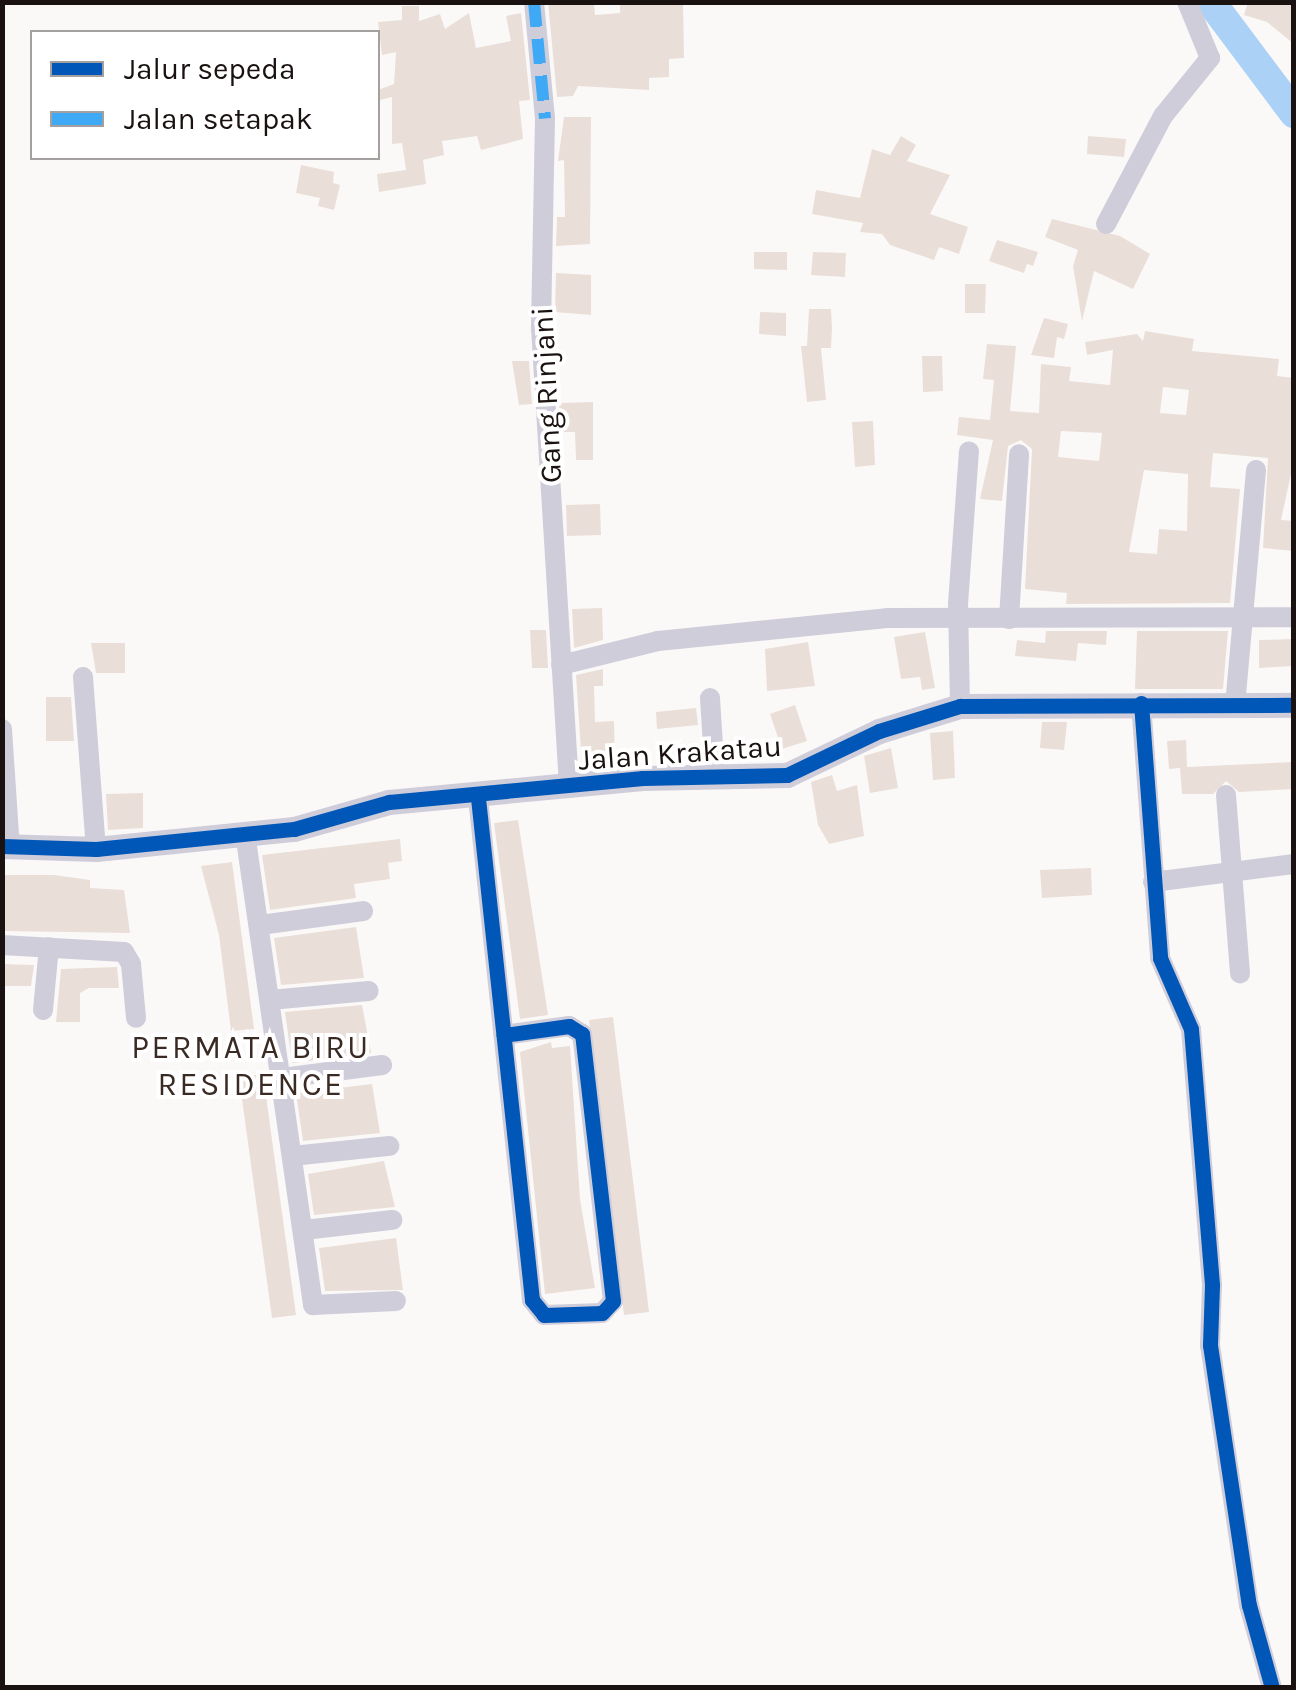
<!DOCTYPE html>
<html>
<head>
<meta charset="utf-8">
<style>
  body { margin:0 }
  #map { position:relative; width:1296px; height:1690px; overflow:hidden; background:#fbf9f7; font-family:Karla,sans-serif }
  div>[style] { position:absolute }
  .river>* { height:30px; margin:-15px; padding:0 15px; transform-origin:15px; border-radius:15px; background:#abd2f6 }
  .building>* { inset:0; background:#eaded8 }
  .minor>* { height:20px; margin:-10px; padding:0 10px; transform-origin:10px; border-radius:10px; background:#d0cddb }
  .tertiary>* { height:25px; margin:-12.5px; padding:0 12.5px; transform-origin:12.5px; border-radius:12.5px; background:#d0cddb }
  .quiet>* { height:12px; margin-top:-6px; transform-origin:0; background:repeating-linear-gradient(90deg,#3fa9f5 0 25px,transparent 0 37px) }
  .cycleway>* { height:15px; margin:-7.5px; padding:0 7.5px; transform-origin:7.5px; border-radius:7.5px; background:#0057b8 }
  span { translate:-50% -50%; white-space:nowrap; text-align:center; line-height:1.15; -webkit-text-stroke:8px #fff; paint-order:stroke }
  .street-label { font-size:30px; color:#191210 }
  .neighbourhood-label { font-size:32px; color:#3a2a24; letter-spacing:2.5px }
  .frame { position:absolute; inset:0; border:5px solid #191210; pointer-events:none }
  .legend { position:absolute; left:30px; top:30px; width:350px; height:130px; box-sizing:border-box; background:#fff; border:2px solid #a3a09f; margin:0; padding:12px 18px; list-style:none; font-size:30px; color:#191210 }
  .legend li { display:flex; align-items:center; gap:20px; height:50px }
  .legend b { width:50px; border:2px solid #a3a09f }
</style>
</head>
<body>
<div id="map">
  <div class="river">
    <div style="left:1211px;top:2px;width:139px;rotate:53.2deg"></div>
  </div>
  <div class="building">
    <div style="clip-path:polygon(548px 2px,594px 2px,595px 15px,620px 13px,620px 4px,683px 2px,684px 58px,669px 59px,669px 77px,649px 78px,649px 90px,578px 86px,573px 96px,557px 97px)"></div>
    <div style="clip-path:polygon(1248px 2px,1294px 2px,1294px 44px,1267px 22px,1244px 15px)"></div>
    <div style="clip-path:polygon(402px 6px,419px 6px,419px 21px,440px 14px,445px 29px,469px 13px,476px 48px,511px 41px,506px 16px,521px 13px,530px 100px,519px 101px,523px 139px,481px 150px,477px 136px,442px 141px,444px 155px,423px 160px,426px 184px,379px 192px,377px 174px,406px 170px,402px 143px,392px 144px,392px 97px,380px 100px,378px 90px,394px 84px,396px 52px,382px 55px,378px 22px,402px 20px)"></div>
    <div style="clip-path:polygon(564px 117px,591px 117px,590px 244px,556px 246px,557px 217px,565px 217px,564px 160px,558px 161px)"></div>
    <div style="clip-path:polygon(901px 136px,916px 145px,907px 161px,950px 175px,930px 214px,968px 227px,959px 254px,939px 247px,934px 260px,890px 245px,882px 234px,860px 232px,863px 223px,812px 214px,816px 190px,860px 198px,872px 149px,890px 155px)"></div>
    <div style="clip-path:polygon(1088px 136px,1126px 139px,1124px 157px,1087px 154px)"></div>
    <div style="clip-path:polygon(301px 165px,334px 172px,333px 183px,340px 185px,334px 210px,318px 206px,320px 198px,296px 193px)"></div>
    <div style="clip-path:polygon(1052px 219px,1120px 236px,1150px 254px,1133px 289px,1094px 271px,1082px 321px,1073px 266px,1078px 250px,1045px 237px)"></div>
    <div style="clip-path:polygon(997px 240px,1038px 252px,1033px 266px,1027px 264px,1024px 273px,989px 261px)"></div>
    <div style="clip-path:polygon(754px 252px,787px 252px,787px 270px,754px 269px)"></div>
    <div style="clip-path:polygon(813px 252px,846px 253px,845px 277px,811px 275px)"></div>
    <div style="clip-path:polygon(556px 273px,591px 275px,591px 315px,555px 312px)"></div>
    <div style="clip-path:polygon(965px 284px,986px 284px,985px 313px,965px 313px)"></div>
    <div style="clip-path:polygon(809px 309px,831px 309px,832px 328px,831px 348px,821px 348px,826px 400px,807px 402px,801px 346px,807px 346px)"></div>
    <div style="clip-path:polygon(760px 312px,786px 313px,786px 336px,759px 334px)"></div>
    <div style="clip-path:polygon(1044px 318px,1068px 324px,1064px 339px,1057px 337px,1054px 358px,1031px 355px)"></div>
    <div style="clip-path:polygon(evenodd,1145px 331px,1194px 339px,1192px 351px,1279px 359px,1277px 376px,1294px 378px,1294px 460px,1281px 520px,1294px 521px,1294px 551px,1263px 548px,1268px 458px,1213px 453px,1210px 487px,1240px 489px,1230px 603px,1066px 604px,1067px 593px,1025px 589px,1032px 449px,1021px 440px,1008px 446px,1002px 501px,980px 499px,993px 440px,957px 435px,959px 417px,990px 420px,994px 380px,983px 379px,987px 344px,1016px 346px,1010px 411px,1039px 413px,1041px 364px,1071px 367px,1069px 381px,1110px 385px,1113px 350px,1087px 355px,1085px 342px,1137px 334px,1143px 341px,1145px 331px,1163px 387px,1189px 390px,1186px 415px,1160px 413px,1163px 387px,1145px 331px,1061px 431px,1102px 433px,1099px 461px,1058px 457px,1061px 431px,1145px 331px,1144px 470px,1188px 474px,1187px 531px,1159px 529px,1157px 554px,1129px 552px,1144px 470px)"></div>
    <div style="clip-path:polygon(922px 356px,942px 356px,943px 391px,923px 392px)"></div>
    <div style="clip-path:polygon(512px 361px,529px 361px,532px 404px,519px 405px)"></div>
    <div style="clip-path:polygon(593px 402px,593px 460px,576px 460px,575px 432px,561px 432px,559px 403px)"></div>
    <div style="clip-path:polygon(873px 421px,875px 465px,855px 467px,852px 422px)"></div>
    <div style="clip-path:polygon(600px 504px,601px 535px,567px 536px,566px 505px)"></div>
    <div style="clip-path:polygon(602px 608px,603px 640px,574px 648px,572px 609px)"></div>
    <div style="clip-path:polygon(530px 630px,546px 630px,548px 668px,532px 668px)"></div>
    <div style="clip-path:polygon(1046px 631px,1107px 631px,1106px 645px,1078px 643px,1076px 661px,1015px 656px,1017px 640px,1045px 643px)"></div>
    <div style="clip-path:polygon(1137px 631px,1228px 631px,1223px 689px,1135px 689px)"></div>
    <div style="clip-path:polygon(925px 632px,935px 688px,922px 690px,920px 677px,901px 679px,894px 637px)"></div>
    <div style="clip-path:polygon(1294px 639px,1294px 666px,1259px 668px,1259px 640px)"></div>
    <div style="clip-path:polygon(808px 642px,815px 686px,767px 691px,765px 649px)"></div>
    <div style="clip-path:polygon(91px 643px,125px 643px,125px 673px,96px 673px)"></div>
    <div style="clip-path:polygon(603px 669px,603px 686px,594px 686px,595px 722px,614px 721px,615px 764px,582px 767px,576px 675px)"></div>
    <div style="clip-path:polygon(46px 697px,71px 697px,74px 741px,46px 741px)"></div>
    <div style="clip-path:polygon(795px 705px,807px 741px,782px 749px,770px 714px)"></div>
    <div style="clip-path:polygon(696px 708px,698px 725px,657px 729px,656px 712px)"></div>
    <div style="clip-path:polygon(1042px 722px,1067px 722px,1064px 750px,1040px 748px)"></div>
    <div style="clip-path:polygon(953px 731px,955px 778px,933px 780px,930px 733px)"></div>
    <div style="clip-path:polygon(1186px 740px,1187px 767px,1294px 762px,1294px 789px,1239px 792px,1226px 781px,1213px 794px,1182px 794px,1180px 768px,1169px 769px,1167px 741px)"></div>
    <div style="clip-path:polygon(891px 748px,898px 788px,870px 793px,864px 756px)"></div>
    <div style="clip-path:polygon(832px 775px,837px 791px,857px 785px,864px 836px,829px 844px,818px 825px,811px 782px)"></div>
    <div style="clip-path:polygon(143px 793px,143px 828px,108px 830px,106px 794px)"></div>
    <div style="clip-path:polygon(518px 820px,548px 1015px,520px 1019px,494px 823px)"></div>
    <div style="clip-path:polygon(400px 839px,402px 861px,388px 863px,390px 879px,354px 884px,356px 898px,270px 910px,262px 855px)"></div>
    <div style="clip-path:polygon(232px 862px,254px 1029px,231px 1031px,219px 935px,201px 866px)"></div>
    <div style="clip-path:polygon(1091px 868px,1092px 895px,1042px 898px,1040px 870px)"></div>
    <div style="clip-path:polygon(2px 875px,54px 875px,90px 880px,90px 888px,124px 890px,130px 933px,2px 931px)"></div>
    <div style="clip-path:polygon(356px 927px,364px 978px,281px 985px,274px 938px)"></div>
    <div style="clip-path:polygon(2px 964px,34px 965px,31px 986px,2px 986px)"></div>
    <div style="clip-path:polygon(117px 967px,119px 988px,89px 988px,80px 993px,80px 1022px,56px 1022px,61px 969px)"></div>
    <div style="clip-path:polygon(362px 1005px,371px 1053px,292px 1063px,285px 1012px)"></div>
    <div style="clip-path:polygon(613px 1017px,649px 1312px,624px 1315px,589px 1020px)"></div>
    <div style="clip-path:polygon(551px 1042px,552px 1048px,570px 1046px,580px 1199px,595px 1288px,545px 1294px,520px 1052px)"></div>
    <div style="clip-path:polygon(263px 1074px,296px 1315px,272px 1318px,239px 1077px)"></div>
    <div style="clip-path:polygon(372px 1084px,380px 1133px,303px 1141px,296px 1093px)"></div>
    <div style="clip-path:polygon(384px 1161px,395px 1207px,314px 1215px,308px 1174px)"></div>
    <div style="clip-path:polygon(396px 1238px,403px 1290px,325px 1291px,319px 1248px)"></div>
  </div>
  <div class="minor">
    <div style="left:534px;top:2px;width:117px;rotate:84.6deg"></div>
    <div style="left:545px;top:118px;width:210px;rotate:91.1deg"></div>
    <div style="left:541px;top:328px;width:461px;rotate:86.5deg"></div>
    <div style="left:1106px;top:224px;width:122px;rotate:-62.2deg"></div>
    <div style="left:1163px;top:116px;width:75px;rotate:-51deg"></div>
    <div style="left:1210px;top:58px;width:61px;rotate:-112.3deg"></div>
    <div style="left:1009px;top:619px;width:165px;rotate:-86.5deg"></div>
    <div style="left:561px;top:665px;width:100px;rotate:-13.9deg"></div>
    <div style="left:658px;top:641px;width:230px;rotate:-5.7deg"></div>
    <div style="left:887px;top:618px;width:407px;rotate:-0.1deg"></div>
    <div style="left:83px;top:677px;width:172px;rotate:85.7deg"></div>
    <div style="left:710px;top:698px;width:79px;rotate:86.4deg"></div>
    <div style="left:1141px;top:703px;width:256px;rotate:85.7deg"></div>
    <div style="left:1160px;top:958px;width:77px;rotate:66.4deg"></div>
    <div style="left:1191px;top:1029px;width:257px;rotate:85.3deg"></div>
    <div style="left:1212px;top:1285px;width:60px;rotate:91.9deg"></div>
    <div style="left:1210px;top:1345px;width:263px;rotate:81.5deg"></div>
    <div style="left:1249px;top:1605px;width:86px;rotate:74.5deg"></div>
    <div style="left:960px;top:706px;width:102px;rotate:-91.1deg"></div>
    <div style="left:958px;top:604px;width:153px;rotate:-85.9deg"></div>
    <div style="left:1235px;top:706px;width:237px;rotate:-84.9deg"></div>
    <div style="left:2px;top:729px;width:119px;rotate:86.2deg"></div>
    <div style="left:1226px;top:795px;width:179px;rotate:85.5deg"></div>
    <div style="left:478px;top:798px;width:505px;rotate:83.86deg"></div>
    <div style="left:532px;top:1300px;width:19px;rotate:51deg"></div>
    <div style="left:544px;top:1315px;width:58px;rotate:-2deg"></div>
    <div style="left:602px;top:1313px;width:16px;rotate:-47deg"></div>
    <div style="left:613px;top:1301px;width:269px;rotate:-96.6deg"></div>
    <div style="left:582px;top:1034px;width:15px;rotate:-148deg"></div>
    <div style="left:569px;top:1026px;width:66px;rotate:172.1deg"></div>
    <div style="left:245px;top:833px;width:477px;rotate:81.8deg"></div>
    <div style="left:313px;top:1305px;width:83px;rotate:-2.8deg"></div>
    <div style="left:1153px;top:882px;width:142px;rotate:-7.3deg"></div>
    <div style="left:260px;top:925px;width:104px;rotate:-7.7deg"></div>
    <div style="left:2px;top:945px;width:122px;rotate:3.3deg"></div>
    <div style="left:124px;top:952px;width:14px;rotate:60deg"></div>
    <div style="left:131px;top:964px;width:54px;rotate:84.7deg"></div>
    <div style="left:270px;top:1000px;width:99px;rotate:-5.2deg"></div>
    <div style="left:43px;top:1010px;width:63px;rotate:-84.6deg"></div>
    <div style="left:282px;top:1078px;width:101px;rotate:-7.4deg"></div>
    <div style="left:292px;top:1156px;width:98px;rotate:-5.9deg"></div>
    <div style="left:304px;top:1230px;width:89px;rotate:-6.5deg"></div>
  </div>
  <div class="tertiary">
    <div style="left:2px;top:846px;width:94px;rotate:1.8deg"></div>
    <div style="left:96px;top:849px;width:199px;rotate:-5.8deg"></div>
    <div style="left:294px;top:829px;width:99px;rotate:-15.9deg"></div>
    <div style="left:389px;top:802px;width:255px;rotate:-5.4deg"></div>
    <div style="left:643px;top:778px;width:144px;rotate:-1.2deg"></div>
    <div style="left:787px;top:775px;width:102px;rotate:-25.6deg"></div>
    <div style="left:879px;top:731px;width:85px;rotate:-17.2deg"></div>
    <div style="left:960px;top:706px;width:334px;rotate:-0.2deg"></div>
  </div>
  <div class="quiet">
    <div style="left:534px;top:2px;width:117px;rotate:84.6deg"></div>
  </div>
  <div class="cycleway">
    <div style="left:1141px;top:703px;width:256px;rotate:85.7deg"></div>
    <div style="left:1160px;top:958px;width:77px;rotate:66.4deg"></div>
    <div style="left:1191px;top:1029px;width:257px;rotate:85.3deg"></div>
    <div style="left:1212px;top:1285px;width:60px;rotate:91.9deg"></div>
    <div style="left:1210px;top:1345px;width:263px;rotate:81.5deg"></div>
    <div style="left:1249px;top:1605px;width:86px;rotate:74.5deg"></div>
    <div style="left:478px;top:798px;width:505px;rotate:83.86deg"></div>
    <div style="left:532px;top:1300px;width:19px;rotate:51deg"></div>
    <div style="left:544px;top:1315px;width:58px;rotate:-2deg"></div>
    <div style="left:602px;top:1313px;width:16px;rotate:-47deg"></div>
    <div style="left:613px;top:1301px;width:269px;rotate:-96.6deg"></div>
    <div style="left:582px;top:1034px;width:15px;rotate:-148deg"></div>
    <div style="left:569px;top:1026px;width:66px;rotate:172.1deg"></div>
    <div style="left:2px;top:846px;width:94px;rotate:1.8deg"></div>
    <div style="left:96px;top:849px;width:199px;rotate:-5.8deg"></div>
    <div style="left:294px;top:829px;width:99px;rotate:-15.9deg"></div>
    <div style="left:389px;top:802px;width:255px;rotate:-5.4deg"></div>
    <div style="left:643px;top:778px;width:144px;rotate:-1.2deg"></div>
    <div style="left:787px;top:775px;width:102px;rotate:-25.6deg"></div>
    <div style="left:879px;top:731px;width:85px;rotate:-17.2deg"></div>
    <div style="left:960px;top:706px;width:334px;rotate:-0.2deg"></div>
  </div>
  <div class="street-label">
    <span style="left:547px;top:395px;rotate:-93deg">Gang Rinjani</span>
    <span style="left:680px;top:753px;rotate:-4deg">Jalan Krakatau</span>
  </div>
  <div class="neighbourhood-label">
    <span style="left:251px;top:1067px">PERMATA BIRU<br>RESIDENCE</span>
  </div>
  <div class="frame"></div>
  <ul class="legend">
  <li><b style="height:12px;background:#0057b8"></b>Jalur sepeda</li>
  <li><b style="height:12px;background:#3fa9f5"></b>Jalan setapak</li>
  </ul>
</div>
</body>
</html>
